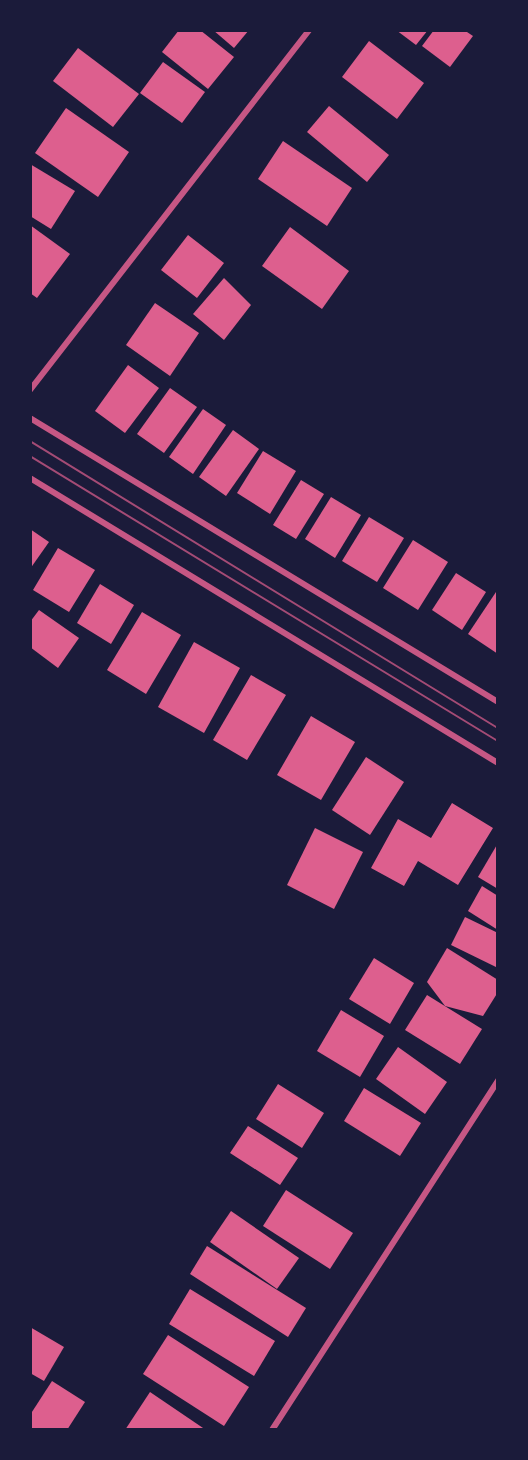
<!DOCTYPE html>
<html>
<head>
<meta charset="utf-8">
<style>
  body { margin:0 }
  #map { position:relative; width:528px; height:1460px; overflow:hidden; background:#1b1b3a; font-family:Inter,sans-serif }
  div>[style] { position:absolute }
  .building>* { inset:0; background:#dd5f8e }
  .minor>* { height:6px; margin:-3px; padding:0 3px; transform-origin:3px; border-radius:3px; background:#c65784 }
  .tram>* { height:1.5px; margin:-0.75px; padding:0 0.75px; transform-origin:0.75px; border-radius:0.75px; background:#a44b75 }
  span { translate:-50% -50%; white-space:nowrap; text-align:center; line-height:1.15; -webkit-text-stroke:6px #1b1b3a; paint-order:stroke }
  .frame { position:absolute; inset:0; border:32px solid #1b1b3a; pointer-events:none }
</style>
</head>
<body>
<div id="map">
  <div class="building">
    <div style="clip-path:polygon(179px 30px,200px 30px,234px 57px,208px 89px,162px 52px)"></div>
    <div style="clip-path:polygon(213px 30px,249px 30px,234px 48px)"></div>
    <div style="clip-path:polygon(396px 30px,428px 30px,416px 45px)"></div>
    <div style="clip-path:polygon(434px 30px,464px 30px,473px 36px,450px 67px,422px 46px)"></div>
    <div style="clip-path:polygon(369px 41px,424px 83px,397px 119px,342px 77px)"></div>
    <div style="clip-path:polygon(78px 48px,139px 94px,113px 127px,53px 81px)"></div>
    <div style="clip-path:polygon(163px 62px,205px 92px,182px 123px,140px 93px)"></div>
    <div style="clip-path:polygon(329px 106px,389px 155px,367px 182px,307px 132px)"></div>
    <div style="clip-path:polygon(66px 108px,129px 152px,98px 197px,35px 153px)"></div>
    <div style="clip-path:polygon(283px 141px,352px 188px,327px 226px,258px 179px)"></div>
    <div style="clip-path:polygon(30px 164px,75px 191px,51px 229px,30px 216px)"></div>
    <div style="clip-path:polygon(30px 225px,70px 254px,37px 298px,30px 293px)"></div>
    <div style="clip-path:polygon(290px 227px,349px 271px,322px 309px,262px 266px)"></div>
    <div style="clip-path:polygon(188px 235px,224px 263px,197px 298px,161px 270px)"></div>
    <div style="clip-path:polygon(224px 278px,251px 305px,224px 340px,193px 314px)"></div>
    <div style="clip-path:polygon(155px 303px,199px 333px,170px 376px,126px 345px)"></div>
    <div style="clip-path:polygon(128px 365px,159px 388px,125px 433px,95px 411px)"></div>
    <div style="clip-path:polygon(170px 388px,197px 407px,164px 453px,137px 434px)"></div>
    <div style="clip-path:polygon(203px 409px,226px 425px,193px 474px,169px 457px)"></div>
    <div style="clip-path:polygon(233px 430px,259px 449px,226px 496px,199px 477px)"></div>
    <div style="clip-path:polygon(263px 451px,296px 471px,270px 514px,237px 493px)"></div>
    <div style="clip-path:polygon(301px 480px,324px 494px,296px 539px,273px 525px)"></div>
    <div style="clip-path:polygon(331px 497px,361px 515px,335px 558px,305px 539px)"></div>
    <div style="clip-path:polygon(369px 517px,404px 538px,377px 582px,342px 561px)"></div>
    <div style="clip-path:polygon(30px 529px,49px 542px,30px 569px)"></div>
    <div style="clip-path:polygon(413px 540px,448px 562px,418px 610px,383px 588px)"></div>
    <div style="clip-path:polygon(58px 548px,95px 570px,69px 612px,33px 590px)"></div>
    <div style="clip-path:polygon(456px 573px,486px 592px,462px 630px,432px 610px)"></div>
    <div style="clip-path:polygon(100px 584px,134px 605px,111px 644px,77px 623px)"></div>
    <div style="clip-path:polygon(496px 592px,498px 593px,498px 654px,468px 634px)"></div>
    <div style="clip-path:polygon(39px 610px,79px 638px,58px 668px,30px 647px,30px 622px)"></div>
    <div style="clip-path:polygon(142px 612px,181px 635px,146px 694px,107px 670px)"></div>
    <div style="clip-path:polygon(194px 642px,240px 668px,204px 733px,158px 707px)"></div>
    <div style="clip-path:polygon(251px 675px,286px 695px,247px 760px,213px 740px)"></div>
    <div style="clip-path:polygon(311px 716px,355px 742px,321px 800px,277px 775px)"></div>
    <div style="clip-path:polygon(366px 757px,404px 782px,370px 835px,332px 810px)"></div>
    <div style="clip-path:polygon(452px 803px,493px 828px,458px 885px,418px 861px,404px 886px,371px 868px,398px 819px,431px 838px)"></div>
    <div style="clip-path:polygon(315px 828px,363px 852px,334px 909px,287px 885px)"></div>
    <div style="clip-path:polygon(498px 843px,498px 889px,478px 877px)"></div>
    <div style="clip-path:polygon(482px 886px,498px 896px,498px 930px,468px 911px)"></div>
    <div style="clip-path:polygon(465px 917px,498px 933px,498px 968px,451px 945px)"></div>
    <div style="clip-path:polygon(447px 948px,498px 980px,498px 992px,483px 1016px,445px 1006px,427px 982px)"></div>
    <div style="clip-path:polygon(374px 958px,414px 983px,390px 1024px,349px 999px)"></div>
    <div style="clip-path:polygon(427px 995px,482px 1029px,460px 1064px,405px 1030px)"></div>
    <div style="clip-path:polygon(341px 1010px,384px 1036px,360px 1077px,317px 1051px)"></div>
    <div style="clip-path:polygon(398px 1047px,447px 1082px,425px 1114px,376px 1079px)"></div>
    <div style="clip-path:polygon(278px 1084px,324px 1113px,302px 1148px,256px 1119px)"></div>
    <div style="clip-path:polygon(364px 1088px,421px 1123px,400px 1156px,344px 1121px)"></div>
    <div style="clip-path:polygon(248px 1126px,298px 1158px,280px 1185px,230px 1153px)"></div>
    <div style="clip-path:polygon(286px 1190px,353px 1233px,330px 1269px,263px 1226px)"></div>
    <div style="clip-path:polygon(231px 1211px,299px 1258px,277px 1289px,210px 1242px)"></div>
    <div style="clip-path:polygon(207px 1246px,306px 1308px,288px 1337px,190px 1274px)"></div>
    <div style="clip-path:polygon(190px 1289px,275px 1341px,254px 1376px,169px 1324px)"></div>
    <div style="clip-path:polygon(30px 1327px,64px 1347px,44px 1381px,30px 1373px)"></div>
    <div style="clip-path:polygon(168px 1335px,249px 1387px,224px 1426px,143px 1374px)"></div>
    <div style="clip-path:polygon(52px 1381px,85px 1402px,67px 1430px,30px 1430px,30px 1415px)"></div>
    <div style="clip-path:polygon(150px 1392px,206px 1430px,125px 1430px)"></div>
  </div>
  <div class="minor">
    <div style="left:30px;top:390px;width:455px;rotate:-52.2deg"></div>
    <div style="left:30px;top:418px;width:547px;rotate:31.25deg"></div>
    <div style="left:30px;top:478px;width:548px;rotate:31.34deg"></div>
    <div style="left:272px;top:1430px;width:417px;rotate:-57.1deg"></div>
  </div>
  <div class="tram">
    <div style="left:30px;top:441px;width:549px;rotate:31.52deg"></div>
    <div style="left:30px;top:456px;width:548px;rotate:31.34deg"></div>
  </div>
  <div class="frame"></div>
</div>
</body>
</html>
